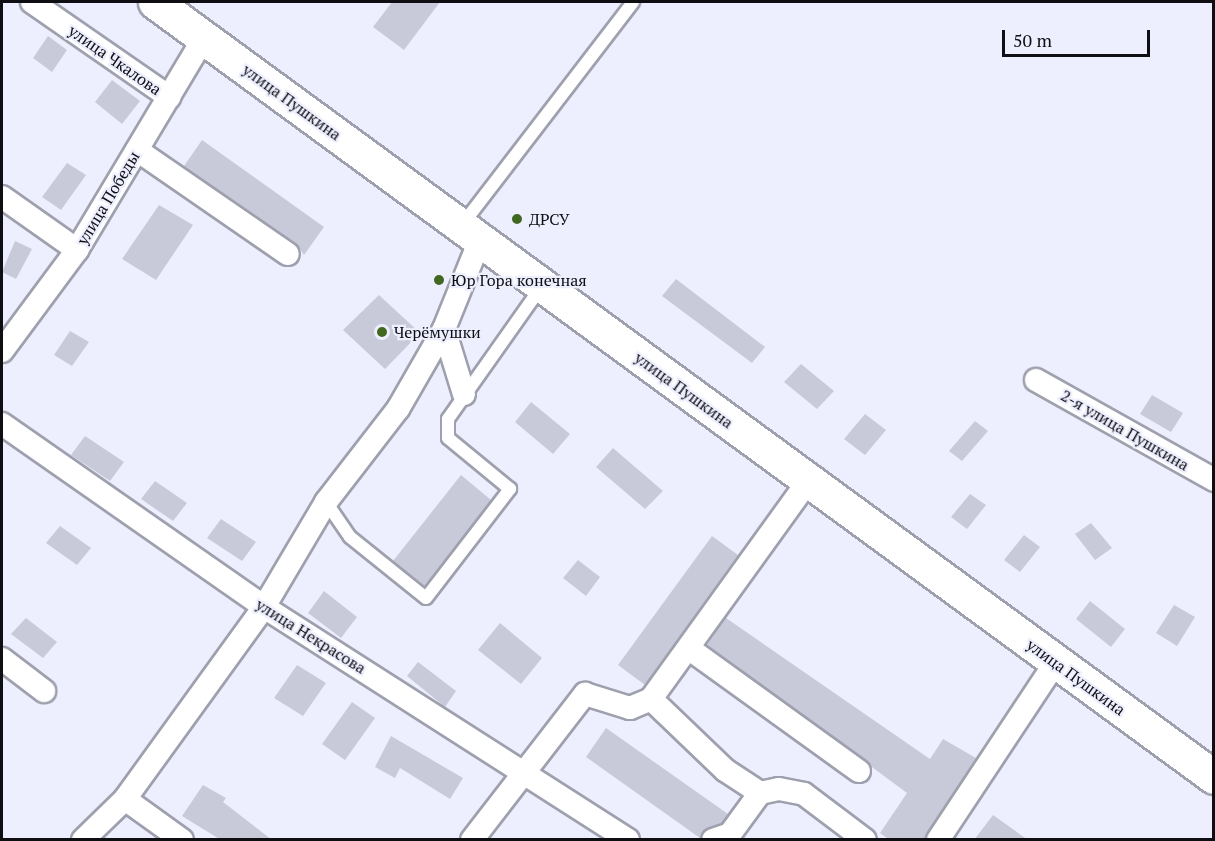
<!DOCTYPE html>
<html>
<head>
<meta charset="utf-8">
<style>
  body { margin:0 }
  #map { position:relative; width:1215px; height:841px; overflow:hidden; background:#eeeffe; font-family:"PT Serif",serif }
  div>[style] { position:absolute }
  .building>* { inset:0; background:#c9cad9 }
  .roads { filter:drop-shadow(2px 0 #9fa0ae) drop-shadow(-2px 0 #9fa0ae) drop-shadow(0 2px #9fa0ae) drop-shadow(0 -2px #9fa0ae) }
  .service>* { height:12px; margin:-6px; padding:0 6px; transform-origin:6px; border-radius:6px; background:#fff }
  .minor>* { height:22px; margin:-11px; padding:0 11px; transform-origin:11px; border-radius:11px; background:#fff }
  .secondary>* { height:33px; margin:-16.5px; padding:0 16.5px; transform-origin:16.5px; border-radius:16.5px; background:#fff }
  .dots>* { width:16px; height:16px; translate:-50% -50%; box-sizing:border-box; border:3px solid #eeeffe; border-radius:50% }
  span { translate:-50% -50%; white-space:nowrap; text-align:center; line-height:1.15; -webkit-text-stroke:4.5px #eeeffe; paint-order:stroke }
  .street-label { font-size:16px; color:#0e0e13 }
  .poi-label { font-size:16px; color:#0e0e13 }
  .left { translate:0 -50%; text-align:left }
  .frame { position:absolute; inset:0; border:3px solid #0e0e13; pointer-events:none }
  .scale { position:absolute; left:1002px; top:30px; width:148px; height:27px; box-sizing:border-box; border:3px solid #0e0e13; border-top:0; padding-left:8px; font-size:18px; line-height:21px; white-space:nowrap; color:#0e0e13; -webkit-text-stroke:4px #eeeffe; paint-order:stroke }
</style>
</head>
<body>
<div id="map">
  <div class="building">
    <div style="clip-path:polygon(392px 2px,440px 2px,404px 50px,373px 27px)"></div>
    <div style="clip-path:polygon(48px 36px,67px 50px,52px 72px,33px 58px)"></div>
    <div style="clip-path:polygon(112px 80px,140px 101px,122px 124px,95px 102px)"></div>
    <div style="clip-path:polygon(202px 140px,324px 227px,304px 255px,296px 243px,184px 166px)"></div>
    <div style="clip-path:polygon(67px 163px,86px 175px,61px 210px,42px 197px)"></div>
    <div style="clip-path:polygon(159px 205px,193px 225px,156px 280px,122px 259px)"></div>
    <div style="clip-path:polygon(15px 241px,32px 249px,16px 279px,2px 272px)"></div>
    <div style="clip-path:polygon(676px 279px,765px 347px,752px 363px,662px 296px)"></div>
    <div style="clip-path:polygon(379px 295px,420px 333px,385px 369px,343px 330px)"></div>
    <div style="clip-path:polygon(70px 331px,89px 342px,72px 366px,54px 355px)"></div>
    <div style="clip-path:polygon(801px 364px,834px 391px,817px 409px,784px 382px)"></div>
    <div style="clip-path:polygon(1152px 395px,1183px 413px,1171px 432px,1140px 414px)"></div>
    <div style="clip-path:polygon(531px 402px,570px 434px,553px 454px,515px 422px)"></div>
    <div style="clip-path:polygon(865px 414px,886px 430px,865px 455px,844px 439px)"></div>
    <div style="clip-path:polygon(975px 421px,988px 431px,962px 461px,949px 451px)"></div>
    <div style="clip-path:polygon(85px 436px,124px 462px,110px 481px,71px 455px)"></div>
    <div style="clip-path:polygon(613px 448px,663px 491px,645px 509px,596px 467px)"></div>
    <div style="clip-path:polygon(461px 475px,491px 500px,425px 586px,393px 561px)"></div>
    <div style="clip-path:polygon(155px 481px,187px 503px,173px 521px,141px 499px)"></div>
    <div style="clip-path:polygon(970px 494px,986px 505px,967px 529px,951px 517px)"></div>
    <div style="clip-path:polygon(221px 519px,256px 542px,242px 561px,207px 538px)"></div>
    <div style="clip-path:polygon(1091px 523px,1112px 548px,1095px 560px,1075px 534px)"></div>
    <div style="clip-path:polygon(60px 526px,91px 548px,77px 565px,46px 543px)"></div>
    <div style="clip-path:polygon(1024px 535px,1040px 547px,1020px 572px,1004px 560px)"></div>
    <div style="clip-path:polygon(712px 536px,738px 555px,645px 685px,618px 665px)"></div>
    <div style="clip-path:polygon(578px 560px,600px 577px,586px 596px,563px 578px)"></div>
    <div style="clip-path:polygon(324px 591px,357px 617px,341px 638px,308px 613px)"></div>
    <div style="clip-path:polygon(1090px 601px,1125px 629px,1111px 647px,1076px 619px)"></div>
    <div style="clip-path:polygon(1174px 605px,1195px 617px,1177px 646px,1156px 633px)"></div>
    <div style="clip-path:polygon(26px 618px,57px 642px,43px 658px,11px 634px)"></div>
    <div style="clip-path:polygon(726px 618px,930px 759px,943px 739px,976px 758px,925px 840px,890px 840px,880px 833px,907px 793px,707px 645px)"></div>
    <div style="clip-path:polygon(500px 623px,542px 658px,521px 684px,478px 650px)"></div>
    <div style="clip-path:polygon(418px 662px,456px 691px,445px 707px,407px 676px)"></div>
    <div style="clip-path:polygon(297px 665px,326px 683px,303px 716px,274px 698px)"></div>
    <div style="clip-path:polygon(352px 702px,375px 718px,345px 760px,322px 744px)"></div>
    <div style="clip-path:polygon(606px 728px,728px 814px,722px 823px,700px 838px,586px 757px)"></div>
    <div style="clip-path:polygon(391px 736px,463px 778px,450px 799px,400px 768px,395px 778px,375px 767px)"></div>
    <div style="clip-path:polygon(203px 785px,226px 798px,223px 802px,272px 840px,221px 840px,182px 816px)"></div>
    <div style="clip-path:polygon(993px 815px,1028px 840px,974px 840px)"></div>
  </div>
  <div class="roads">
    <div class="service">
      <div style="left:462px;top:225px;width:281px;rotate:-52.5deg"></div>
      <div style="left:326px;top:502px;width:42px;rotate:55.6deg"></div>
      <div style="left:350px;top:537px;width:97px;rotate:38.8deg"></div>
      <div style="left:426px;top:598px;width:138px;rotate:-52.4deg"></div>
      <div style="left:510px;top:489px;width:80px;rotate:-140.6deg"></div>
      <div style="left:448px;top:438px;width:19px;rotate:-90deg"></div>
      <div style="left:448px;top:419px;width:161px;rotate:-54.8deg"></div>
    </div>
    <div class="minor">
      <div style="left:32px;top:2px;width:167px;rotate:34.7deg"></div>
      <div style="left:137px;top:150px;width:183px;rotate:34.6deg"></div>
      <div style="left:2px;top:197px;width:92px;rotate:35.2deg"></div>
      <div style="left:444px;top:329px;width:68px;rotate:72.9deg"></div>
      <div style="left:2px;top:351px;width:126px;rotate:-53.4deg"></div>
      <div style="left:77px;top:250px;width:247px;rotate:-59.1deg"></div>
      <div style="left:1036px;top:380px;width:204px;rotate:29.3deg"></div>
      <div style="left:2px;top:424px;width:320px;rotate:34.9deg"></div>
      <div style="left:264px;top:607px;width:432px;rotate:32.6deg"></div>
      <div style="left:691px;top:650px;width:207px;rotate:35.8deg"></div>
      <div style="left:2px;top:659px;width:53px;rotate:37.3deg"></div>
      <div style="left:651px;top:699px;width:103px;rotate:43.8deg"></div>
      <div style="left:725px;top:770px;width:42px;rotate:33.3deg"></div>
      <div style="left:760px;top:793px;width:19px;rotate:-12deg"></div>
      <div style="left:779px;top:789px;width:25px;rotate:11deg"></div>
      <div style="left:804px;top:794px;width:76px;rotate:37deg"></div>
      <div style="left:125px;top:799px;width:70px;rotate:35.7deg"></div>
      <div style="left:83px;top:840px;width:59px;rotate:-44.3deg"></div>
      <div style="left:125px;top:799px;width:237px;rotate:-54.1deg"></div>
      <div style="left:264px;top:607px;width:122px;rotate:-59.4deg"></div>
      <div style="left:326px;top:502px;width:118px;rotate:-52.3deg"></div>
      <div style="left:398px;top:409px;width:92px;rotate:-60.1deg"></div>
      <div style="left:444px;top:329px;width:96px;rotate:-68deg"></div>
      <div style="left:472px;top:840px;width:185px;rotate:-52.3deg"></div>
      <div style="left:585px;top:694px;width:47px;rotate:17.3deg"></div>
      <div style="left:630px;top:708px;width:23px;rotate:-23deg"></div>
      <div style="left:651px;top:699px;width:269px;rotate:-54.2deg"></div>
      <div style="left:713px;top:840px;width:18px;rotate:-19deg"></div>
      <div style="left:730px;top:834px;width:51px;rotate:-53.8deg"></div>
      <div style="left:938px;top:840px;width:214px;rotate:-56.5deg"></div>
    </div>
    <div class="secondary">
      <div style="left:155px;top:2px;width:1312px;rotate:36.2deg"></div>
    </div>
  </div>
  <div class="dots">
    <div style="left:517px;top:219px;background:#416720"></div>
    <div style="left:439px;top:280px;background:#416720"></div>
    <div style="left:382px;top:332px;background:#416720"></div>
  </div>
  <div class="street-label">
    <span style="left:115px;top:60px;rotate:35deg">улица Чкалова</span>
    <span style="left:292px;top:102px;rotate:36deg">улица Пушкина</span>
    <span style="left:108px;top:198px;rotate:-59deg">улица Победы</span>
    <span style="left:684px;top:390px;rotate:36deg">улица Пушкина</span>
    <span style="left:1125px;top:430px;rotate:30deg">2-я улица Пушкина</span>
    <span style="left:311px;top:636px;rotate:32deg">улица Некрасова</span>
    <span style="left:1076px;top:677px;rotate:36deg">улица Пушкина</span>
  </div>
  <div class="poi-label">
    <span class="left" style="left:529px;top:219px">ДРСУ</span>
    <span class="left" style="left:451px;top:280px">Юр Гора конечная</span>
    <span class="left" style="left:394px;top:332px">Черёмушки</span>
  </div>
  <div class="frame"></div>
  <div class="scale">50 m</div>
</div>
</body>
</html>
